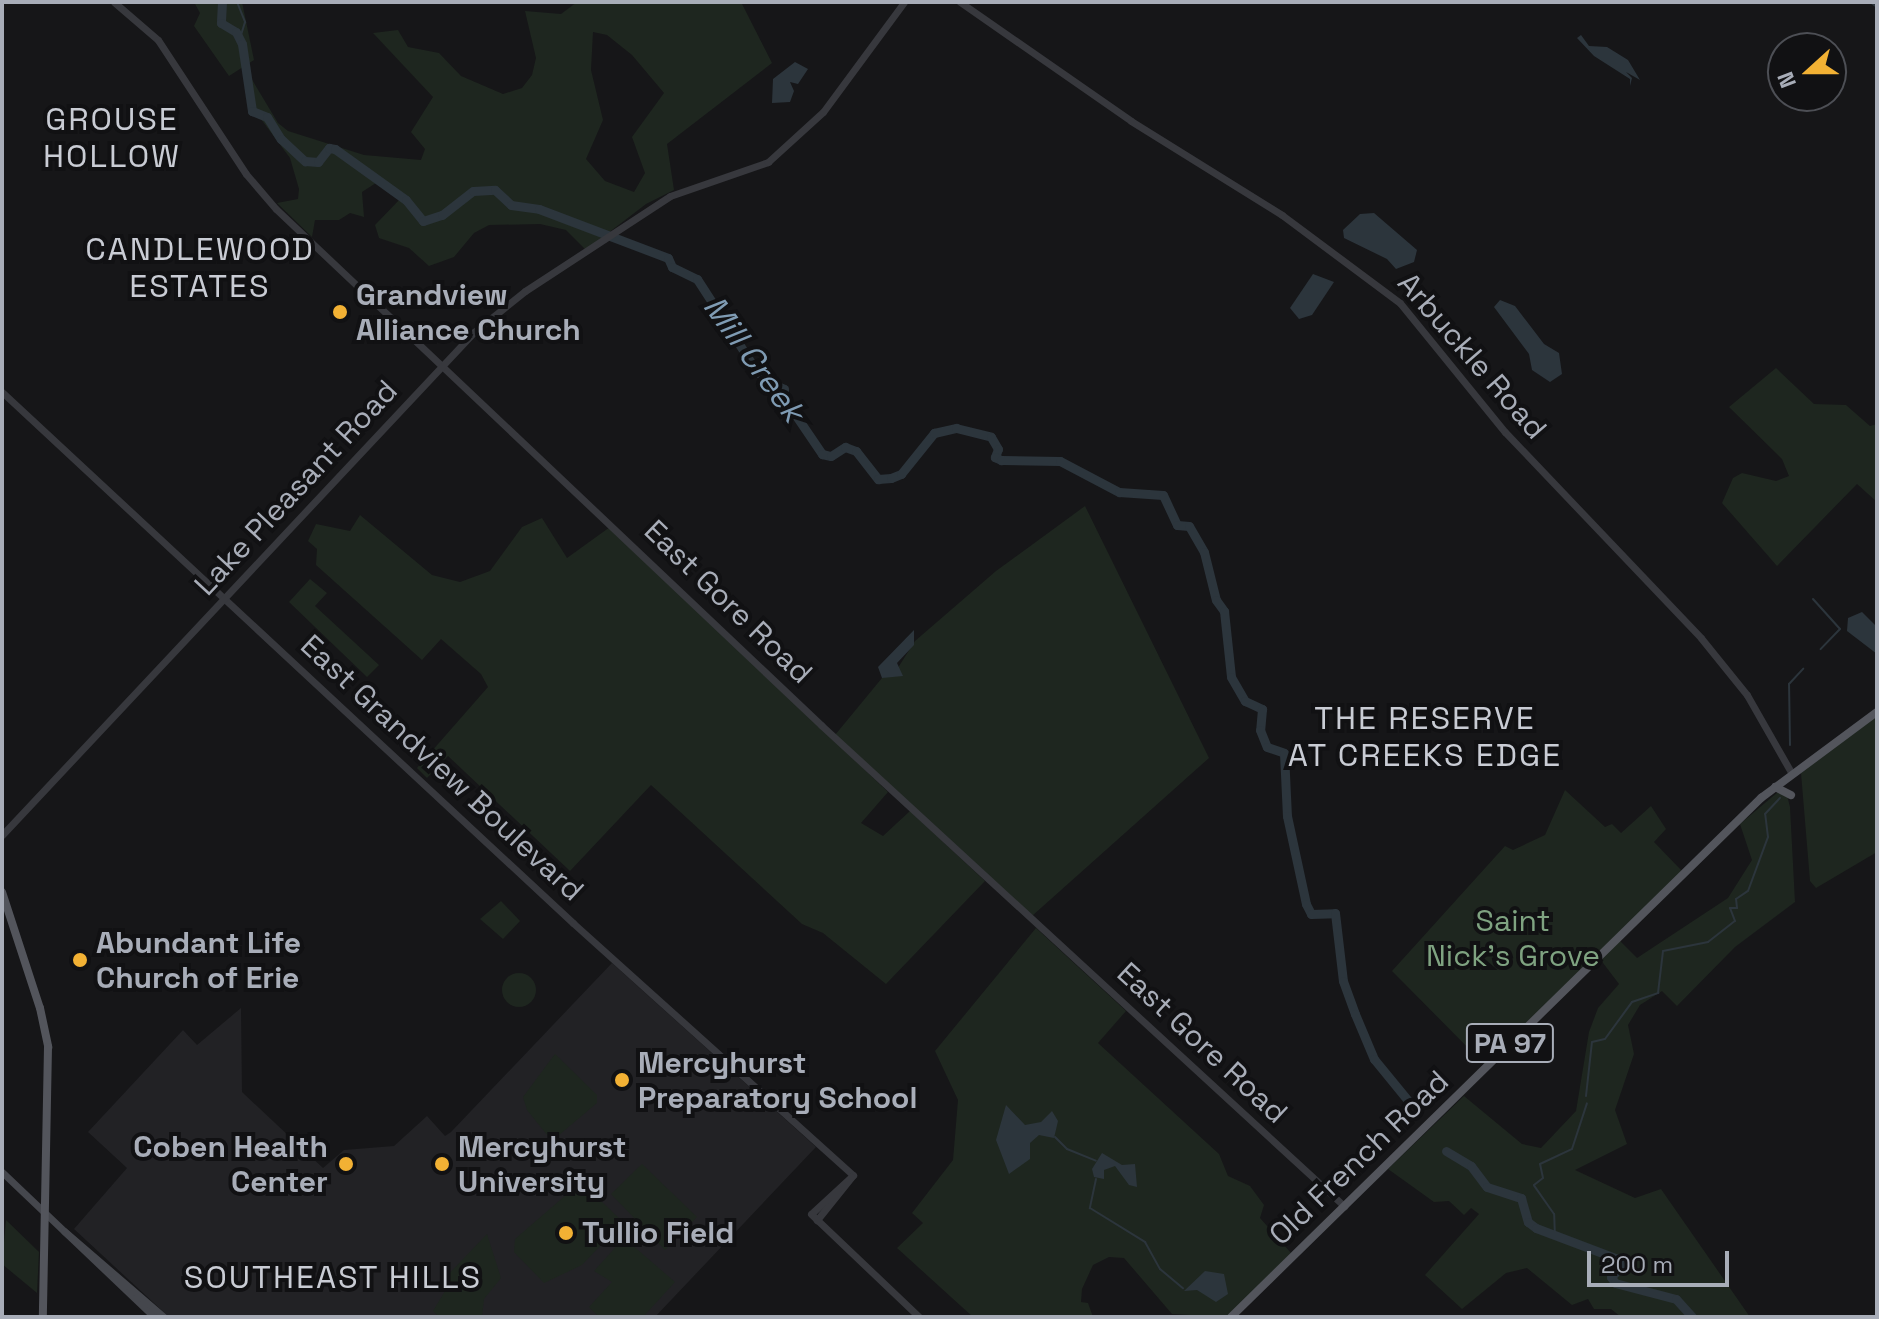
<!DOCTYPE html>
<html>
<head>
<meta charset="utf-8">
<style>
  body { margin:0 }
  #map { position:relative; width:1879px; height:1319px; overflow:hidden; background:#161618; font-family:"Space Grotesk",sans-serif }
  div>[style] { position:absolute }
  .built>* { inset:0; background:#222225 }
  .green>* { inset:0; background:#1e261f }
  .round { border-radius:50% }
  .water>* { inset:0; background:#2c353c }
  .stream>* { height:2px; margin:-1px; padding:0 1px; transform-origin:1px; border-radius:1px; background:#2c353c }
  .river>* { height:9px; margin:-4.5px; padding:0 4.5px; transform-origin:4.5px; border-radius:4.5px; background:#2c353c }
  .tertiary>* { height:7px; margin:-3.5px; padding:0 3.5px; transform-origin:3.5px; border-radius:3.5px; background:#37383d }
  .secondary>* { height:7px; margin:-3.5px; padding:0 3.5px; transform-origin:3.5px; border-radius:3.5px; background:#45474d }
  .primary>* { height:8px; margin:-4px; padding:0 4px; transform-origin:4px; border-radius:4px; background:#53555c }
  .dots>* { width:22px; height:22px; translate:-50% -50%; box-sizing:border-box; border:4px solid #111113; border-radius:50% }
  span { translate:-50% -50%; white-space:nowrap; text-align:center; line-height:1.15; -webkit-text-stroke:8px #111113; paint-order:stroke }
  .shield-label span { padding:2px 6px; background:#111113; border:2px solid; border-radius:6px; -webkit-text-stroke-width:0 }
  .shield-label { font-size:28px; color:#a8adb8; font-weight:700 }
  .poi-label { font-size:30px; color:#a8adb8; font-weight:700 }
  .left { translate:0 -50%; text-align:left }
  .right { translate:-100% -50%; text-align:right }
  .street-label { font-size:30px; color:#a8adb8 }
  .park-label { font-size:30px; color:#7fa381 }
  .neighbourhood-label { font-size:32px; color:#c9ccd4; letter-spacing:2px }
  .water-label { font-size:32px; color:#7f9bb3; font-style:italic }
  .frame { position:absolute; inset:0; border:4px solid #a8adb8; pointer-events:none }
  .north { position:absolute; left:1767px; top:32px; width:80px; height:80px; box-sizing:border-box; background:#111113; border:2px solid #4d4f55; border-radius:50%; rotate:249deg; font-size:22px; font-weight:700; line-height:32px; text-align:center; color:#a8adb8 }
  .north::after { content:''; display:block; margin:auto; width:28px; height:36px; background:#f2b134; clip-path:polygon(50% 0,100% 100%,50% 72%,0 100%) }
  .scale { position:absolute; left:1587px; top:1251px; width:142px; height:36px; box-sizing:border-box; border:4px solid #a8adb8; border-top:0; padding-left:10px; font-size:24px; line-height:28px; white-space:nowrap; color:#a8adb8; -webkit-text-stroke:6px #111113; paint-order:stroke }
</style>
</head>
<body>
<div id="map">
  <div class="built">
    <div style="clip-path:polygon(612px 963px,816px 1147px,655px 1317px,169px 1317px,74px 1229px,127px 1168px,88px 1132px,183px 1030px,197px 1045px,241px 1008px,242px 1092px,323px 1168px,344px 1150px,394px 1146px,427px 1116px,445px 1136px,451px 1132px)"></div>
  </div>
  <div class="green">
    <div style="clip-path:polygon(194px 2px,242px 2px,254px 60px,229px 76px,194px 26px,200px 13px)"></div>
    <div style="clip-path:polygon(evenodd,577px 2px,741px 2px,772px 63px,667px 144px,674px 190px,646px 204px,586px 250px,566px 230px,540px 224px,489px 225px,474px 233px,454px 257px,429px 266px,409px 248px,379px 238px,375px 225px,402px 197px,379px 181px,362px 192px,364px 217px,350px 213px,339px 220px,315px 220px,312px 237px,277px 203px,298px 199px,299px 189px,290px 158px,249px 103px,248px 73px,278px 123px,288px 131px,364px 155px,421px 160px,425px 149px,411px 132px,433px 97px,373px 33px,398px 30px,408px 47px,439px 53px,461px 76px,503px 94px,522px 88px,532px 75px,536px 58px,525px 11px,561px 14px,577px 2px,593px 32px,607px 35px,632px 55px,664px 93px,632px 137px,645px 173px,634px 192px,605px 181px,586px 159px,603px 120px,591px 70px,593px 32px)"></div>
    <div style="clip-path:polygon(1776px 368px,1814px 404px,1846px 405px,1870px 426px,1877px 424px,1877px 502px,1857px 484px,1777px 566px,1722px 503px,1733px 478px,1742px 473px,1776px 481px,1789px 476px,1782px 459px,1729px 407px)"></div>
    <div style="clip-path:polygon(1085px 506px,1209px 758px,1032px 916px,835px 735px,882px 678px,894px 674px,915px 641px,996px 571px)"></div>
    <div style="clip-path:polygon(360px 515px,432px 575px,460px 582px,490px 571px,522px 527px,542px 518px,567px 558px,610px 527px,888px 792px,861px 823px,883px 836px,910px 811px,985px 881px,886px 984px,823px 933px,802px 924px,651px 785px,570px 871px,448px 756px,427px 778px,417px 768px,488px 687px,481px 674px,441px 639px,422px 660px,316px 565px,317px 549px,308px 541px,316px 524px,350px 531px)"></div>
    <div style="clip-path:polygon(310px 579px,327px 593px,315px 606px,379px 665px,367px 677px,289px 602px)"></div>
    <div style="clip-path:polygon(1877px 716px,1877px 852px,1816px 888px,1810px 881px,1801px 773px)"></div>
    <div style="clip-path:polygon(1565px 790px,1605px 827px,1612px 824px,1621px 833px,1651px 806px,1666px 829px,1654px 842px,1682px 871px,1484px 1064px,1392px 971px,1505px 846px,1513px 850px,1545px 835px)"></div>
    <div style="clip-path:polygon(1778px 792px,1787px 795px,1790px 807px,1795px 902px,1735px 947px,1677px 1006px,1662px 991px,1640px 1005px,1628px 1025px,1634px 1054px,1615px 1110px,1627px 1144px,1575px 1170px,1635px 1198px,1661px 1189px,1750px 1317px,1621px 1317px,1611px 1309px,1594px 1309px,1588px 1299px,1572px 1305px,1527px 1268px,1506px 1273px,1462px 1309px,1425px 1275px,1479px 1214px,1471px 1208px,1464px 1215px,1449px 1201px,1434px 1202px,1388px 1169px,1464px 1096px,1522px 1144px,1541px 1148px,1576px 1111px,1589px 1032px,1598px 1008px,1619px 984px,1600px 959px,1619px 940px,1637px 958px,1728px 898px,1752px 860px,1740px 824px)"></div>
    <div style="clip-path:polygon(501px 901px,520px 921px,503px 939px,480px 919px)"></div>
    <div style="clip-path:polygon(1036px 928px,1126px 1011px,1098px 1043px,1219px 1154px,1228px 1176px,1250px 1186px,1264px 1205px,1260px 1218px,1291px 1253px,1227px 1317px,1172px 1314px,1124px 1258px,1109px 1257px,1093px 1265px,1082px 1289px,1081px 1302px,1088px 1303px,1093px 1317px,973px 1317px,897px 1248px,923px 1223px,912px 1213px,953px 1160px,958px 1100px,935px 1051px)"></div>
    <div class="round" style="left:502px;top:973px;width:34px;height:34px"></div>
    <div style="clip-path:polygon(555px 1054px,597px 1095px,597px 1103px,552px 1141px,527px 1110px,523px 1097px)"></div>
    <div style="clip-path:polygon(642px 1164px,697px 1217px,665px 1250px,611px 1194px)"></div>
    <div style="clip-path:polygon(581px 1182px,623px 1222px,582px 1265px,544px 1283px,514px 1252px,515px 1239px)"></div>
    <div style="clip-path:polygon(6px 1220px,39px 1252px,37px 1293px,2px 1264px)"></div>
    <div style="clip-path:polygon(487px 1234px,501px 1278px,484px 1299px,482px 1317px,439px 1317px,433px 1311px,445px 1291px,444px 1279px)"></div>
    <div style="clip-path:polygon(624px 1238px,675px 1282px,643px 1317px,599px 1317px,589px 1307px,612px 1282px,594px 1271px)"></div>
  </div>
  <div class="water">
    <div style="clip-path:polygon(1581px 35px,1589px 46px,1607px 47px,1628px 60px,1640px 80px,1626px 72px,1632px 78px,1630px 86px,1630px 79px,1594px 56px,1577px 38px)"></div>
    <div style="clip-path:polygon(795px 62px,808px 69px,798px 84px,790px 82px,794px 91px,790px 102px,772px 103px,773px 79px)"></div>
    <div style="clip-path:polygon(1374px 213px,1417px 250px,1414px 262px,1396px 269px,1387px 259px,1344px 238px,1343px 230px,1360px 214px)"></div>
    <div style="clip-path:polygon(1313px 274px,1334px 282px,1312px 315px,1299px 319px,1290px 308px)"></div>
    <div style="clip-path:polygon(1500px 300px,1515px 306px,1544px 344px,1559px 353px,1562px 374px,1550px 382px,1532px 370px,1529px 354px,1494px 307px)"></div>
    <div style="clip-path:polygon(1862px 612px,1877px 627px,1877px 654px,1847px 631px,1848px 618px)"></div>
    <div style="clip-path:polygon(914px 630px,914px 645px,897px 663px,903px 676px,882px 678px,878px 667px)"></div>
    <div style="clip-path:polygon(1006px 1105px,1025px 1125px,1041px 1122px,1052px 1111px,1058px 1121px,1054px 1138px,1039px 1135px,1030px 1143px,1030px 1159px,1009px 1174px,996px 1140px)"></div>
    <div style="clip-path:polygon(1102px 1153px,1122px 1165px,1135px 1164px,1137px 1187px,1129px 1185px,1115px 1166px,1104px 1170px,1104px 1179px,1094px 1177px,1092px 1169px)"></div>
    <div style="clip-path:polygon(1205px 1271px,1224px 1274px,1228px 1294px,1216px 1302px,1197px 1290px,1184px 1291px)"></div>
  </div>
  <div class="stream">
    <div style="left:237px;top:2px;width:22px;rotate:68deg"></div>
    <div style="left:245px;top:22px;width:17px;rotate:107deg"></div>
    <div style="left:1870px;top:2px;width:9px;rotate:36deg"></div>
    <div style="left:1813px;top:599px;width:40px;rotate:48deg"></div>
    <div style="left:1840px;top:629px;width:28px;rotate:134deg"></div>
    <div style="left:1790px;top:745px;width:61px;rotate:-90.9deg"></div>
    <div style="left:1789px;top:684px;width:21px;rotate:-47deg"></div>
    <div style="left:1586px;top:1096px;width:54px;rotate:-83.7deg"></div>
    <div style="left:1592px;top:1042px;width:13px;rotate:-13deg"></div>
    <div style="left:1605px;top:1039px;width:46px;rotate:-53.9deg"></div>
    <div style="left:1632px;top:1002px;width:28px;rotate:-19deg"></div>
    <div style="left:1658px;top:993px;width:42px;rotate:-83.2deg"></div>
    <div style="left:1663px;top:951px;width:46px;rotate:-11.3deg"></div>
    <div style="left:1708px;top:942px;width:34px;rotate:-38deg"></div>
    <div style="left:1735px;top:921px;width:14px;rotate:-111deg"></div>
    <div style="left:1730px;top:908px;width:7px"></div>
    <div style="left:1737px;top:908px;width:9px;rotate:-96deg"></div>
    <div style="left:1736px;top:899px;width:14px;rotate:-34deg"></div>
    <div style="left:1748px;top:891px;width:58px;rotate:-69.7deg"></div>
    <div style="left:1768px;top:837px;width:23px;rotate:-97deg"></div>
    <div style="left:1765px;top:814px;width:22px;rotate:-47deg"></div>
    <div style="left:1055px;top:1137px;width:17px;rotate:45deg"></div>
    <div style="left:1067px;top:1149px;width:31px;rotate:22deg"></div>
    <div style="left:1096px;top:1179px;width:30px;rotate:102deg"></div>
    <div style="left:1090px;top:1208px;width:65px;rotate:31.7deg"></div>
    <div style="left:1145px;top:1242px;width:31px;rotate:61deg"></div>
    <div style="left:1160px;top:1269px;width:30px;rotate:40deg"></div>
    <div style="left:1555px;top:1238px;width:24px;rotate:-92deg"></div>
    <div style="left:1554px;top:1214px;width:35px;rotate:-125deg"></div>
    <div style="left:1534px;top:1185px;width:11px;rotate:-38deg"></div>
    <div style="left:1543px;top:1178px;width:14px;rotate:-102deg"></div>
    <div style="left:1540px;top:1164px;width:35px;rotate:-25deg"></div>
    <div style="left:1572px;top:1149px;width:48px;rotate:-71.9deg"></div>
  </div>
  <div class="river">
    <div style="left:222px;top:2px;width:21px;rotate:93deg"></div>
    <div style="left:221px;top:23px;width:17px;rotate:31deg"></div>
    <div style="left:236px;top:32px;width:13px;rotate:63deg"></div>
    <div style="left:242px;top:44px;width:68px;rotate:81.5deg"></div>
    <div style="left:252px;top:111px;width:16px;rotate:22deg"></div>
    <div style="left:267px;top:117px;width:26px;rotate:58deg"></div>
    <div style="left:281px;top:139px;width:33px;rotate:43deg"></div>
    <div style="left:305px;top:161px;width:13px;rotate:4deg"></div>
    <div style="left:318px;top:162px;width:18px;rotate:-52deg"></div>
    <div style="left:329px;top:148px;width:6px;rotate:9deg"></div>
    <div style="left:335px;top:149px;width:87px;rotate:35.7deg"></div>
    <div style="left:406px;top:200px;width:27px;rotate:51deg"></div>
    <div style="left:423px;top:221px;width:20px;rotate:-18deg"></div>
    <div style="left:442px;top:215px;width:39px;rotate:-38deg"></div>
    <div style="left:473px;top:191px;width:22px;rotate:-3deg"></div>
    <div style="left:495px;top:190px;width:22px;rotate:43deg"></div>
    <div style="left:511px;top:205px;width:28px;rotate:8deg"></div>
    <div style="left:539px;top:209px;width:138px;rotate:20.8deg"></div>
    <div style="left:668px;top:258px;width:10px;rotate:66deg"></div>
    <div style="left:672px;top:267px;width:28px;rotate:26deg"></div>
    <div style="left:697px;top:279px;width:105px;rotate:57.1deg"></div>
    <div style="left:754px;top:367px;width:20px;rotate:49deg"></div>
    <div style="left:767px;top:382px;width:18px;rotate:22deg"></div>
    <div style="left:784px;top:389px;width:9px;rotate:90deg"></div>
    <div style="left:784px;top:398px;width:68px;rotate:55.8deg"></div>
    <div style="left:822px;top:454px;width:9px;rotate:13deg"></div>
    <div style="left:831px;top:456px;width:17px;rotate:-33deg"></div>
    <div style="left:845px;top:447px;width:12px;rotate:20deg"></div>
    <div style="left:856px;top:451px;width:36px;rotate:52deg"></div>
    <div style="left:878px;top:479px;width:13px;rotate:-4deg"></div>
    <div style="left:891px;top:478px;width:11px;rotate:-22deg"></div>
    <div style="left:901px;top:474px;width:53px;rotate:-51.2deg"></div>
    <div style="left:934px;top:433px;width:23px;rotate:-13deg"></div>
    <div style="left:956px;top:428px;width:36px;rotate:14deg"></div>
    <div style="left:991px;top:437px;width:14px;rotate:60deg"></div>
    <div style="left:998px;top:449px;width:9px;rotate:111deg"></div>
    <div style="left:995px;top:457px;width:7px;rotate:27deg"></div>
    <div style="left:1001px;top:460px;width:59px;rotate:1deg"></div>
    <div style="left:1060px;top:461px;width:67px;rotate:27.7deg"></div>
    <div style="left:1119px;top:492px;width:44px;rotate:3.9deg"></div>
    <div style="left:1163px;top:495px;width:33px;rotate:65deg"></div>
    <div style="left:1177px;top:525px;width:12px;rotate:5deg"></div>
    <div style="left:1189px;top:526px;width:30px;rotate:60deg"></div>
    <div style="left:1204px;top:552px;width:49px;rotate:76deg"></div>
    <div style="left:1216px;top:600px;width:14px;rotate:54deg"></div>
    <div style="left:1224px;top:611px;width:66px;rotate:83.9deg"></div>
    <div style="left:1231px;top:677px;width:28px;rotate:60deg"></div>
    <div style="left:1245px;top:701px;width:19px;rotate:25deg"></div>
    <div style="left:1262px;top:709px;width:21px;rotate:95deg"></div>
    <div style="left:1260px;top:730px;width:18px;rotate:68deg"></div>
    <div style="left:1267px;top:747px;width:18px;rotate:19deg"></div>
    <div style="left:1284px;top:753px;width:63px;rotate:87.3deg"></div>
    <div style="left:1287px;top:816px;width:90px;rotate:77.8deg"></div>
    <div style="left:1306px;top:904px;width:11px;rotate:63deg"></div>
    <div style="left:1311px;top:914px;width:24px;rotate:-2deg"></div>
    <div style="left:1335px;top:913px;width:68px;rotate:83.3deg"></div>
    <div style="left:1343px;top:981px;width:35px;rotate:70deg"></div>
    <div style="left:1355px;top:1014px;width:49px;rotate:67.1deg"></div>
    <div style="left:1374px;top:1059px;width:57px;rotate:50.7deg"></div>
    <div style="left:1446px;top:1151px;width:29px;rotate:31deg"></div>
    <div style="left:1471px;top:1166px;width:26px;rotate:53deg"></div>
    <div style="left:1487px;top:1187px;width:36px;rotate:18deg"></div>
    <div style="left:1521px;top:1198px;width:25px;rotate:74deg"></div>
    <div style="left:1528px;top:1222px;width:10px;rotate:37deg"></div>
    <div style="left:1536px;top:1228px;width:88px;rotate:20.7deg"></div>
    <div style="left:1618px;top:1259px;width:8px;rotate:67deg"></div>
    <div style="left:1621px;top:1266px;width:15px;rotate:132deg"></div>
    <div style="left:1611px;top:1277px;width:7px;rotate:56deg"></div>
    <div style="left:1615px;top:1283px;width:63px;rotate:14.7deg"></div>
    <div style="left:1676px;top:1299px;width:24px;rotate:48deg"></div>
  </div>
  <div class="tertiary">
    <div style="left:114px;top:2px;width:58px;rotate:40.8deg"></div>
    <div style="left:158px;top:40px;width:160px;rotate:56.7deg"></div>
    <div style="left:246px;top:174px;width:46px;rotate:49.4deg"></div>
    <div style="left:276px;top:209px;width:751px;rotate:43.43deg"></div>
    <div style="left:821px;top:725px;width:711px;rotate:42.6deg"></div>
    <div style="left:960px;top:2px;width:208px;rotate:34.8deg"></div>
    <div style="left:1131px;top:121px;width:178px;rotate:31.9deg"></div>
    <div style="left:1282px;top:215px;width:147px;rotate:36.7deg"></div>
    <div style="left:1400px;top:303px;width:166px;rotate:50.9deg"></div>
    <div style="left:1505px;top:432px;width:284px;rotate:46.4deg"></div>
    <div style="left:1701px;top:638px;width:73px;rotate:51.1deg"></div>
    <div style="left:1747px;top:695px;width:89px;rotate:60.3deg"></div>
    <div style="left:2px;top:392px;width:780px;rotate:42.92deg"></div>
    <div style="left:573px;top:923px;width:377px;rotate:42deg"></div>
    <div style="left:853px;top:1175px;width:58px;rotate:128.7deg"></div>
    <div style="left:2px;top:835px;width:690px;rotate:-46.82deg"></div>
    <div style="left:474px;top:332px;width:65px;rotate:-38.8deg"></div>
    <div style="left:525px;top:291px;width:173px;rotate:-33.2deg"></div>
    <div style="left:670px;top:196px;width:104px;rotate:-19.1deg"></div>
    <div style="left:768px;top:162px;width:74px;rotate:-42.3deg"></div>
    <div style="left:823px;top:112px;width:137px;rotate:-53.6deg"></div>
    <div style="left:851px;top:1177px;width:54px;rotate:137.2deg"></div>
    <div style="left:811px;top:1214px;width:149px;rotate:43.6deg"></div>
  </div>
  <div class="secondary">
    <div style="left:2px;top:1172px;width:210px;rotate:43.6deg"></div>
    <div style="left:64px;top:1231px;width:132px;rotate:40.7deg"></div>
  </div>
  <div class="primary">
    <div style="left:1775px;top:787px;width:18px;rotate:27deg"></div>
    <div style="left:2px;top:892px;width:122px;rotate:71.9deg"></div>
    <div style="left:40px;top:1008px;width:40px;rotate:78deg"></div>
    <div style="left:48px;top:1047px;width:270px;rotate:91.1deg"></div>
    <div style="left:1231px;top:1317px;width:742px;rotate:-44.4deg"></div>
    <div style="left:1761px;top:798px;width:144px;rotate:-36.6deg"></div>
  </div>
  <div class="dots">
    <div style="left:340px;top:312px;background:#f2b134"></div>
    <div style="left:80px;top:960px;background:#f2b134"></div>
    <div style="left:622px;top:1080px;background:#f2b134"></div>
    <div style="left:346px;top:1164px;background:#f2b134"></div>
    <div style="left:442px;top:1164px;background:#f2b134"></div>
    <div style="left:566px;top:1233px;background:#f2b134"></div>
  </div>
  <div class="shield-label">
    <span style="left:1510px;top:1043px">PA 97</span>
  </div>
  <div class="poi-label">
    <span class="left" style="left:356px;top:312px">Grandview<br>Alliance Church</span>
    <span class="left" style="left:96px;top:960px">Abundant Life<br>Church of Erie</span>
    <span class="left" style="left:638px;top:1080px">Mercyhurst<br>Preparatory School</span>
    <span class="right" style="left:328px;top:1164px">Coben Health<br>Center</span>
    <span class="left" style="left:458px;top:1164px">Mercyhurst<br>University</span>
    <span class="left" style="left:582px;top:1233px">Tullio Field</span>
  </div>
  <div class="street-label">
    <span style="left:1472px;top:356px;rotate:49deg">Arbuckle Road</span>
    <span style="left:296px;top:488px;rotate:-47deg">Lake Pleasant Road</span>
    <span style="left:728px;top:602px;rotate:44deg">East Gore Road</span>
    <span style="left:442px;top:768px;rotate:43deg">East Grandview Boulevard</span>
    <span style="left:1202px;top:1043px;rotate:43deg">East Gore Road</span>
    <span style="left:1359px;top:1158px;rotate:-44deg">Old French Road</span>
  </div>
  <div class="park-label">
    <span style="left:1513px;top:938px">Saint<br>Nick's Grove</span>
  </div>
  <div class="neighbourhood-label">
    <span style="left:112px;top:138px">GROUSE<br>HOLLOW</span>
    <span style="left:200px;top:268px">CANDLEWOOD<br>ESTATES</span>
    <span style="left:1425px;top:737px">THE RESERVE<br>AT CREEKS EDGE</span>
    <span style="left:333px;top:1277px">SOUTHEAST HILLS</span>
  </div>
  <div class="water-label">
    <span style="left:754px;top:359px;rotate:54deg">Mill Creek</span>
  </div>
  <div class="frame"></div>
  <div class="north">N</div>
  <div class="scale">200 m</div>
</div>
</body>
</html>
